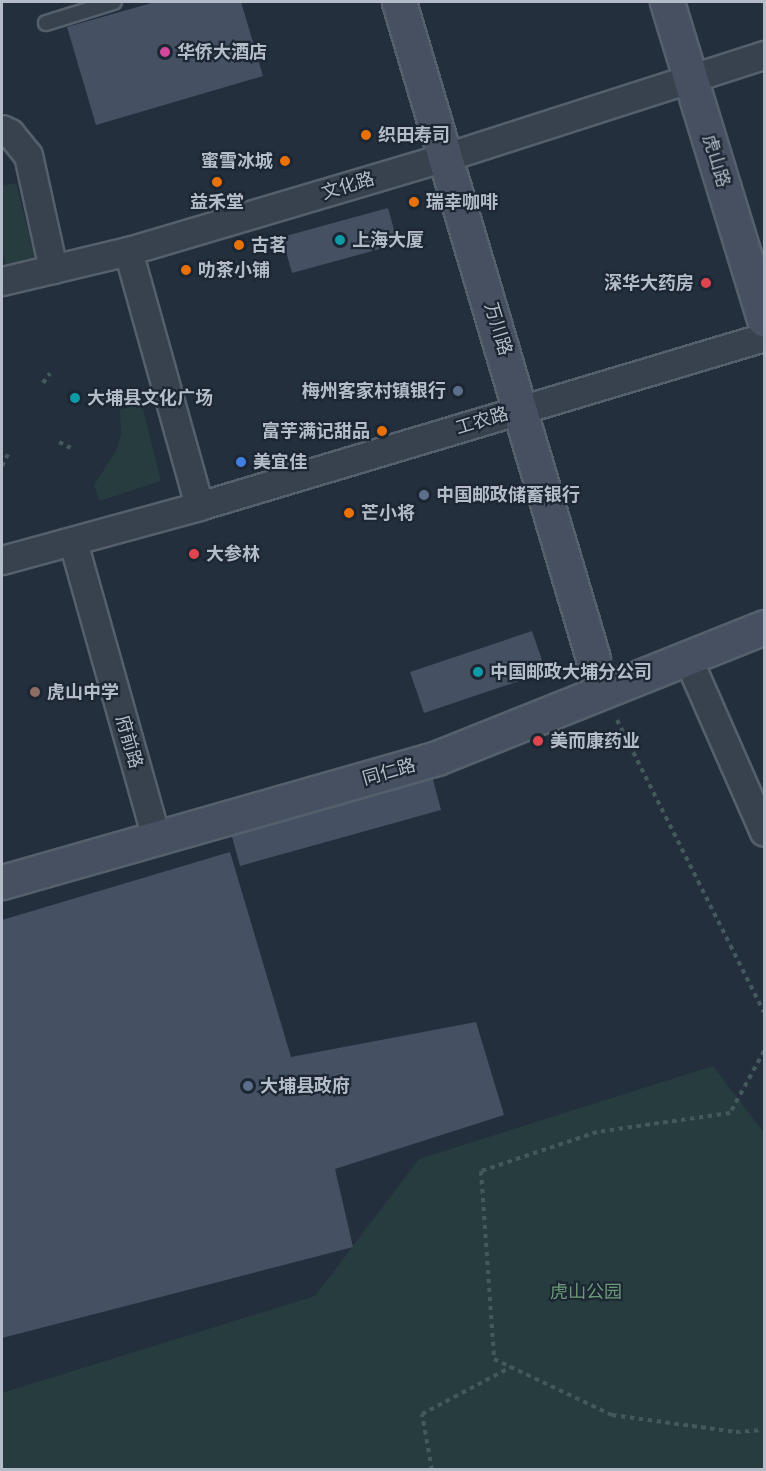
<!DOCTYPE html>
<html>
<head>
<meta charset="utf-8">
<style>
  body { margin:0 }
  #map { position:relative; width:766px; height:1471px; overflow:hidden; background:#242f3e; font-family:"Varela Round","Noto Sans SC",sans-serif }
  div>[style] { position:absolute }
  .green>* { inset:0; background:#263c3f }
  .building>* { inset:0; background:#455162 }
  .path>* { height:4px; margin-top:-2px; transform-origin:0; background:repeating-linear-gradient(90deg,#44595c 0 4.5px,transparent 0 9px) }
  .roads { filter:drop-shadow(2px 0 #565f6c) drop-shadow(-2px 0 #565f6c) drop-shadow(0 2px #565f6c) drop-shadow(0 -2px #565f6c) }
  .lane>* { height:14px; margin:-7px; padding:0 7px; transform-origin:7px; border-radius:7px; background:#38414e }
  .street>* { height:27px; margin:-13.5px; padding:0 13.5px; transform-origin:13.5px; border-radius:13.5px; background:#38414e }
  .secondary>* { height:33px; margin:-16.5px; padding:0 16.5px; transform-origin:16.5px; border-radius:16.5px; background:#465061 }
  .dots>* { width:16px; height:16px; translate:-50% -50%; box-sizing:border-box; border:3px solid #1d2633; border-radius:50% }
  span { translate:-50% -50%; white-space:nowrap; text-align:center; line-height:1.15; -webkit-text-stroke:4.5px #1d2633; paint-order:stroke }
  .poi-label { font-size:18px; color:#b4bcc9; font-weight:700 }
  .left { translate:0 -50%; text-align:left }
  .right { translate:-100% -50%; text-align:right }
  .street-label { font-size:18px; color:#b4bcc9 }
  .park-label { font-size:18px; color:#6b9a76 }
  .frame { position:absolute; inset:0; border:3px solid #b4bcc9; pointer-events:none }
</style>
</head>
<body>
<div id="map">
  <div class="green">
    <div style="clip-path:polygon(16px 183px,35px 258px,6px 265px,2px 248px,2px 186px)"></div>
    <div style="clip-path:polygon(142px 405px,161px 481px,99px 501px,94px 485px,116px 451px,121px 435px,120px 409px)"></div>
    <div style="clip-path:polygon(713px 1066px,764px 1133px,764px 1469px,2px 1470px,2px 1393px,315px 1296px,419px 1159px)"></div>
  </div>
  <div class="building">
    <div style="clip-path:polygon(155px 2px,241px 2px,263px 76px,96px 125px,67px 27px)"></div>
    <div style="clip-path:polygon(388px 208px,398px 244px,292px 273px,282px 237px)"></div>
    <div style="clip-path:polygon(532px 631px,546px 672px,424px 713px,410px 672px)"></div>
    <div style="clip-path:polygon(432px 776px,441px 810px,240px 866px,231px 833px)"></div>
    <div style="clip-path:polygon(230px 852px,291px 1057px,476px 1022px,504px 1115px,335px 1169px,353px 1247px,2px 1338px,2px 920px)"></div>
  </div>
  <div class="path">
    <div style="left:43px;top:383px;width:12px;rotate:-55deg"></div>
    <div style="left:101px;top:400px;width:15px;rotate:-16deg"></div>
    <div style="left:59px;top:442px;width:13px;rotate:27deg"></div>
    <div style="left:2px;top:466px;width:13px;rotate:-63deg"></div>
    <div style="left:617px;top:720px;width:327px;rotate:63.3deg"></div>
    <div style="left:764px;top:1051px;width:71px;rotate:118.7deg"></div>
    <div style="left:730px;top:1113px;width:134px;rotate:171.9deg"></div>
    <div style="left:597px;top:1132px;width:122px;rotate:161.4deg"></div>
    <div style="left:481px;top:1171px;width:188px;rotate:86deg"></div>
    <div style="left:494px;top:1359px;width:131px;rotate:25.4deg"></div>
    <div style="left:612px;top:1415px;width:125px;rotate:7.8deg"></div>
    <div style="left:736px;top:1432px;width:28px;rotate:-4deg"></div>
    <div style="left:432px;top:1470px;width:57px;rotate:-100.1deg"></div>
    <div style="left:422px;top:1414px;width:101px;rotate:-27.8deg"></div>
  </div>
  <div class="roads">
    <div class="lane">
      <div style="left:46px;top:23px;width:71px;rotate:-17.2deg"></div>
    </div>
    <div class="street">
      <div style="left:2px;top:129px;width:9px;rotate:27deg"></div>
      <div style="left:10px;top:133px;width:28px;rotate:51deg"></div>
      <div style="left:28px;top:155px;width:117px;rotate:77.6deg"></div>
      <div style="left:128px;top:251px;width:265px;rotate:74.4deg"></div>
      <div style="left:2px;top:281px;width:130px;rotate:-13.4deg"></div>
      <div style="left:128px;top:251px;width:332px;rotate:-16.5deg"></div>
      <div style="left:446px;top:157px;width:334px;rotate:-17.8deg"></div>
      <div style="left:73px;top:542px;width:307px;rotate:74.3deg"></div>
      <div style="left:2px;top:560px;width:204px;rotate:-15.3deg"></div>
      <div style="left:199px;top:506px;width:590px;rotate:-16.65deg"></div>
      <div style="left:695px;top:675px;width:171px;rotate:66.3deg"></div>
    </div>
    <div class="secondary">
      <div style="left:399px;top:2px;width:684px;rotate:73.53deg"></div>
      <div style="left:667px;top:2px;width:332px;rotate:73deg"></div>
      <div style="left:2px;top:882px;width:452px;rotate:-15.9deg"></div>
      <div style="left:437px;top:758px;width:352px;rotate:-21.8deg"></div>
    </div>
  </div>
  <div class="dots">
    <div style="left:165px;top:52px;background:#d1479c"></div>
    <div style="left:366px;top:135px;background:#e8710a"></div>
    <div style="left:285px;top:161px;background:#e8710a"></div>
    <div style="left:217px;top:182px;background:#e8710a"></div>
    <div style="left:414px;top:202px;background:#e8710a"></div>
    <div style="left:340px;top:240px;background:#0f9aa8"></div>
    <div style="left:239px;top:245px;background:#e8710a"></div>
    <div style="left:186px;top:270px;background:#e8710a"></div>
    <div style="left:706px;top:283px;background:#e0444e"></div>
    <div style="left:458px;top:391px;background:#5c6f8a"></div>
    <div style="left:75px;top:398px;background:#0f9aa8"></div>
    <div style="left:382px;top:431px;background:#e8710a"></div>
    <div style="left:241px;top:462px;background:#3f7fe0"></div>
    <div style="left:424px;top:495px;background:#5c6f8a"></div>
    <div style="left:349px;top:513px;background:#e8710a"></div>
    <div style="left:194px;top:554px;background:#e0444e"></div>
    <div style="left:478px;top:672px;background:#0f9aa8"></div>
    <div style="left:35px;top:692px;background:#8d6e63"></div>
    <div style="left:538px;top:741px;background:#e0444e"></div>
    <div style="left:248px;top:1086px;background:#5c6f8a"></div>
  </div>
  <div class="poi-label">
    <span class="left" style="left:177px;top:52px">华侨大酒店</span>
    <span class="left" style="left:378px;top:135px">织田寿司</span>
    <span class="right" style="left:273px;top:161px">蜜雪冰城</span>
    <span style="left:217px;top:202px">益禾堂</span>
    <span class="left" style="left:426px;top:202px">瑞幸咖啡</span>
    <span class="left" style="left:352px;top:240px">上海大厦</span>
    <span class="left" style="left:251px;top:245px">古茗</span>
    <span class="left" style="left:198px;top:270px">叻茶小铺</span>
    <span class="right" style="left:694px;top:283px">深华大药房</span>
    <span class="right" style="left:446px;top:391px">梅州客家村镇银行</span>
    <span class="left" style="left:87px;top:398px">大埔县文化广场</span>
    <span class="right" style="left:370px;top:431px">富芋满记甜品</span>
    <span class="left" style="left:253px;top:462px">美宜佳</span>
    <span class="left" style="left:436px;top:495px">中国邮政储蓄银行</span>
    <span class="left" style="left:361px;top:513px">芒小将</span>
    <span class="left" style="left:206px;top:554px">大参林</span>
    <span class="left" style="left:490px;top:672px">中国邮政大埔分公司</span>
    <span class="left" style="left:47px;top:692px">虎山中学</span>
    <span class="left" style="left:550px;top:741px">美而康药业</span>
    <span class="left" style="left:260px;top:1086px">大埔县政府</span>
  </div>
  <div class="street-label">
    <span style="left:716px;top:161px;rotate:73deg">虎山路</span>
    <span style="left:348px;top:186px;rotate:-17deg">文化路</span>
    <span style="left:498px;top:329px;rotate:73deg">万川路</span>
    <span style="left:482px;top:421px;rotate:-17deg">工农路</span>
    <span style="left:129px;top:742px;rotate:74deg">府前路</span>
    <span style="left:389px;top:772px;rotate:-16deg">同仁路</span>
  </div>
  <div class="park-label">
    <span style="left:586px;top:1292px">虎山公园</span>
  </div>
  <div class="frame"></div>
</div>
</body>
</html>
